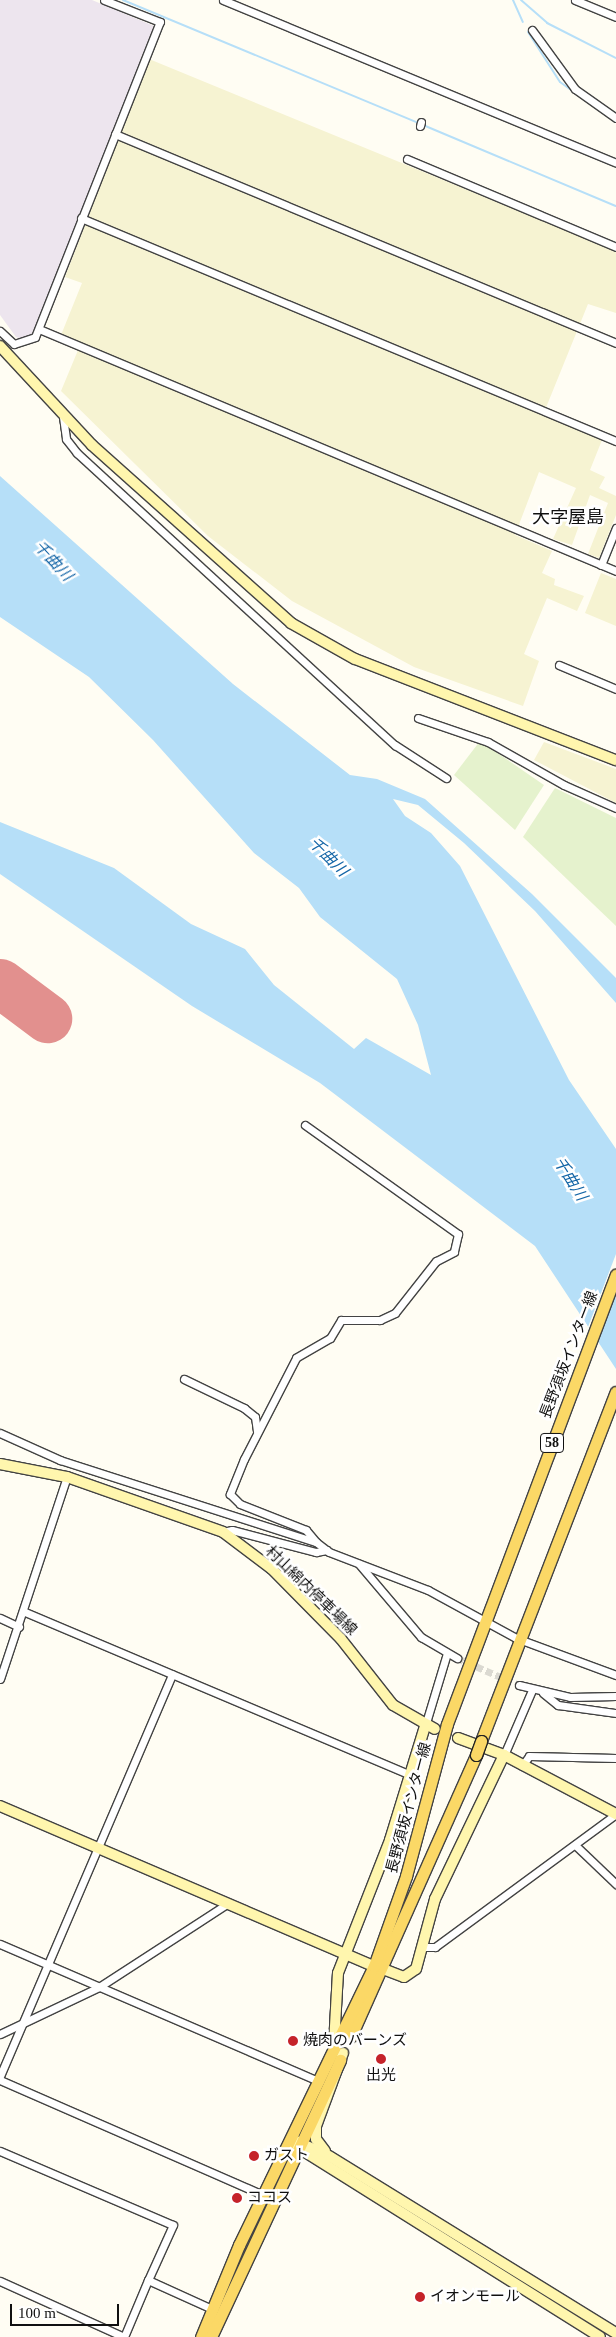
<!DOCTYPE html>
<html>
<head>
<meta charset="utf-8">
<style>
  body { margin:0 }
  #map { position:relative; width:616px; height:2337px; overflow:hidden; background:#fffdf3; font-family:"Times New Roman","Noto Sans JP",serif }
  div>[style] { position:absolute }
  .industrial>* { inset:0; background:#ede5ee }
  .farmland>* { inset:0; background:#f6f3d2 }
  .pitch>* { inset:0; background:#e5f2cd }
  .water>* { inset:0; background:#b6dff8 }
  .pier>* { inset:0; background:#fffdf3 }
  .stream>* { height:2px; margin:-1px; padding:0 1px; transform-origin:1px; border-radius:1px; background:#b6dff8 }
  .runway>* { height:49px; margin:-24.5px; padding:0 24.5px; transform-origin:24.5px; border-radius:24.5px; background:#e2908e }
  .street-tunnel>* { height:7px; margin-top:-3.5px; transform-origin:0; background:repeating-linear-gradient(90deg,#dbd9d1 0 7px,transparent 0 10.5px) }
  .roads { filter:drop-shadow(1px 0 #434343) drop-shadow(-1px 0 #434343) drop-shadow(0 1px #434343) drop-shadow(0 -1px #434343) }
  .street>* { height:7px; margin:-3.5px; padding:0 3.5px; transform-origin:3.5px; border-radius:3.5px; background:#fff }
  .secondary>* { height:10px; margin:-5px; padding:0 5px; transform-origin:5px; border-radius:5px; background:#fff6ae }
  .primary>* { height:11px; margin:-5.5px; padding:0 5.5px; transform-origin:5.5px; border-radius:5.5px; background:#fbd866 }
  .bridges { filter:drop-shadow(1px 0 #212121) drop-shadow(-1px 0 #212121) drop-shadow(0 1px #212121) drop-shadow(0 -1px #212121) }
  .primary-bridge>* { height:11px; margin:-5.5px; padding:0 5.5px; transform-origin:5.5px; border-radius:5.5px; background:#fbd866 }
  .dots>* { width:14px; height:14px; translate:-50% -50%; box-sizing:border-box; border:2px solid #fff; border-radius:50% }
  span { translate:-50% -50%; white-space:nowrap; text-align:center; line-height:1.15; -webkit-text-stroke:5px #fff; paint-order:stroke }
  .shield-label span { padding:1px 4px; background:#fff; border:1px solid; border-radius:4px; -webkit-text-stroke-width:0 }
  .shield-label { font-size:14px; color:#101010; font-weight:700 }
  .street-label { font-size:15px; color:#101010 }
  .poi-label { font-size:15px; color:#101010 }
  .left { translate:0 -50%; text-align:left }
  .water-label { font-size:16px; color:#1466a7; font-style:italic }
  .quarter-label { font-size:18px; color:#101010 }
  .scale { position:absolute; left:10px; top:2304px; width:109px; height:22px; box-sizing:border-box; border:2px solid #101010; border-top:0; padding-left:6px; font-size:15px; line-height:18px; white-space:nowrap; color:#101010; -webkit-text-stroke:4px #fff; paint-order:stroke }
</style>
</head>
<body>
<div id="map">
  <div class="industrial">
    <div style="clip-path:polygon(0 0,92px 0,154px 26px,34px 332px,25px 340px,16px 337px,0 315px)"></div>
  </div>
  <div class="farmland">
    <div style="clip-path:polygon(149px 59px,616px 251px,616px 313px,588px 304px,543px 415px,602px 440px,590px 470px,605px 477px,599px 488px,616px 496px,616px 515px,599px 558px,588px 554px,608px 503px,590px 495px,572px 545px,553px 539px,576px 488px,539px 472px,515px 535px,552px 551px,542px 573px,555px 579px,554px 585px,584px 596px,577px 611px,547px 598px,524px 654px,539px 661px,523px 706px,414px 667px,292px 601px,208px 536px,61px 391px,81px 343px,61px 335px,82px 283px,65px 277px)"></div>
    <div style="clip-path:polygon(601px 573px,616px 579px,616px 626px,585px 613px)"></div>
    <div style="clip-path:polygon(544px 742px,616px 769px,616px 803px,534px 760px)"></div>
  </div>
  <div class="pitch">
    <div style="clip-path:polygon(480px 741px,544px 785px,515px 830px,454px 775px)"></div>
    <div style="clip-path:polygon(555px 788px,616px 818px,616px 926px,523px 837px)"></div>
  </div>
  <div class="water">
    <div style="clip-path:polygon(0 476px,233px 684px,350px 775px,377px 779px,425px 799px,532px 894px,616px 978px,616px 1003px,535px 911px,464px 843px,418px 805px,393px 799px,405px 816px,431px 833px,460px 866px,569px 1080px,616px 1149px,616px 1369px,535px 1246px,320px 1083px,192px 1006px,0 874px,0 822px,114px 868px,191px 924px,245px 949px,274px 985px,354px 1049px,366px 1038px,431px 1075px,418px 1025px,397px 979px,320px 917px,299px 888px,254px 853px,153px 740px,89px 677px,0 617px)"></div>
  </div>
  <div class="pier">
    <div style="clip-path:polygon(616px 1254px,616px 1285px,595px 1340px,588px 1327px)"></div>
  </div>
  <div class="stream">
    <div style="left:123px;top:0;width:321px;rotate:22.6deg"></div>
    <div style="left:513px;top:0;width:24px;rotate:66deg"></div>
    <div style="left:521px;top:0;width:35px;rotate:41deg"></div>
    <div style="left:547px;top:23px;width:77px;rotate:26.9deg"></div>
    <div style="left:528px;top:32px;width:59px;rotate:57.4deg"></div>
    <div style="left:560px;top:82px;width:53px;rotate:35.8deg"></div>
    <div style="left:423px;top:125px;width:209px;rotate:22.8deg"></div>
    <div style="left:87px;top:353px;width:21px;rotate:23deg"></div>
  </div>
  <div class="runway">
    <div style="left:0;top:983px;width:59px;rotate:36.7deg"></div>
  </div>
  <div class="street-tunnel">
    <div style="left:457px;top:1658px;width:68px;rotate:23.5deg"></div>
  </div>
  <div class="roads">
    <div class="street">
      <div style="left:223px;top:0;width:425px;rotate:22.5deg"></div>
      <div style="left:575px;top:0;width:44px;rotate:22.5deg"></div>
      <div style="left:532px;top:30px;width:73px;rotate:53.9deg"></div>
      <div style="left:575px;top:89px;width:50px;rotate:35.3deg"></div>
      <div style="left:420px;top:126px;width:4px;rotate:-76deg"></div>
      <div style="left:115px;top:134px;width:543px;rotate:22.64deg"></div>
      <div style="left:407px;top:159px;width:227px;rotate:22.8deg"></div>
      <div style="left:81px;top:218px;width:580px;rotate:22.63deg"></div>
      <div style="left:39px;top:329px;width:626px;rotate:22.75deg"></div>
      <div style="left:0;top:331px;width:19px;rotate:43deg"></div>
      <div style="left:14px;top:344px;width:22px;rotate:-18deg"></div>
      <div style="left:35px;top:337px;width:339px;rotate:-68.4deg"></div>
      <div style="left:160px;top:22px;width:60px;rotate:-158.6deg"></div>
      <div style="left:63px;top:417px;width:22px;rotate:82deg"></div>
      <div style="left:66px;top:439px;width:18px;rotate:52deg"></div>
      <div style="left:77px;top:453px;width:432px;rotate:42.6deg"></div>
      <div style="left:395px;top:745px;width:61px;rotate:32.9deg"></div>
      <div style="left:601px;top:565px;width:40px;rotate:-68deg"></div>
      <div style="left:559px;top:665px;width:62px;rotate:22.8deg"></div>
      <div style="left:418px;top:718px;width:74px;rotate:18.9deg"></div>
      <div style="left:488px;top:742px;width:87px;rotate:29.5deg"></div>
      <div style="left:564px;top:785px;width:57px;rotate:23.9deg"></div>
      <div style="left:305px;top:1125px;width:188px;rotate:35.5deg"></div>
      <div style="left:458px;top:1234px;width:18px;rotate:103deg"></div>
      <div style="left:454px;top:1252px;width:20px;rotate:153deg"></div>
      <div style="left:436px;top:1261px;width:66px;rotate:128.3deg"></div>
      <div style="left:395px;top:1313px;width:17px;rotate:155deg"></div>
      <div style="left:380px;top:1320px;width:39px;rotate:180deg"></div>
      <div style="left:341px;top:1320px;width:21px;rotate:121deg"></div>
      <div style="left:330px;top:1338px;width:39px;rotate:150deg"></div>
      <div style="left:296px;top:1358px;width:114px;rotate:117.2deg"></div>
      <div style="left:244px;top:1459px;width:38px;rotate:112deg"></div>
      <div style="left:230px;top:1494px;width:14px;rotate:45deg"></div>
      <div style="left:240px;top:1504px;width:71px;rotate:21.5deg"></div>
      <div style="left:306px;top:1530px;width:16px;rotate:50deg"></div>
      <div style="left:184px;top:1379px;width:67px;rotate:25.8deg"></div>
      <div style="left:244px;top:1408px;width:14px;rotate:39deg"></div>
      <div style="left:255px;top:1417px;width:15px;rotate:82deg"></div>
      <div style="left:0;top:1433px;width:66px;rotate:24.2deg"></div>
      <div style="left:60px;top:1460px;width:269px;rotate:17.8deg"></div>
      <div style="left:316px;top:1542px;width:16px;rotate:38deg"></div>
      <div style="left:329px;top:1552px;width:106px;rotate:21deg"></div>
      <div style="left:428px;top:1590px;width:100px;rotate:28.6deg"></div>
      <div style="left:516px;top:1638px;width:107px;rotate:20.3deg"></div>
      <div style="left:223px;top:1532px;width:9px;rotate:-13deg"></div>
      <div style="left:232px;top:1530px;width:87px;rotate:14.7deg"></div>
      <div style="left:316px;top:1552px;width:11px;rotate:-10deg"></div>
      <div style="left:359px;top:1564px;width:96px;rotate:49.7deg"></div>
      <div style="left:421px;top:1637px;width:42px;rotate:30.3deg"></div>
      <div style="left:25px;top:1612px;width:418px;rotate:22.9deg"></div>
      <div style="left:0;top:1618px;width:21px;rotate:25deg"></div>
      <div style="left:0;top:1679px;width:213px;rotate:-71.7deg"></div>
      <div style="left:519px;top:1685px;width:52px;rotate:13.2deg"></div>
      <div style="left:570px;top:1697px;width:46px;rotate:-1.2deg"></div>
      <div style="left:543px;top:1693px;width:19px;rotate:39deg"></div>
      <div style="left:558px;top:1705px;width:59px;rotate:7.9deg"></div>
      <div style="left:425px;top:1726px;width:76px;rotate:-73.2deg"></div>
      <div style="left:504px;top:1755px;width:71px;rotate:-66.7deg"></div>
      <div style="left:522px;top:1766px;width:12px;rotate:-55deg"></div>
      <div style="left:529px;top:1756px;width:87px;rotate:1.3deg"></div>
      <div style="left:575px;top:1845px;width:57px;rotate:43.6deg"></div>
      <div style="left:0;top:1944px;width:348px;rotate:23.3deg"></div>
      <div style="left:423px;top:1947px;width:12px"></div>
      <div style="left:435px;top:1947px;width:225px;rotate:-36.3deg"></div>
      <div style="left:0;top:2034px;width:110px;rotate:-25.4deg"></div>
      <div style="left:99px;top:1987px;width:153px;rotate:-33deg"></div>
      <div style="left:0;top:2076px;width:437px;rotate:-66.8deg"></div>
      <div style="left:0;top:2080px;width:287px;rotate:23.6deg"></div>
      <div style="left:0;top:2151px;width:188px;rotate:23.2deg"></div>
      <div style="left:173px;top:2225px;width:60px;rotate:114.4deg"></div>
      <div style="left:0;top:2281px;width:136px;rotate:24.3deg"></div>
      <div style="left:124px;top:2337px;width:62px;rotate:-67.2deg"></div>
      <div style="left:148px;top:2280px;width:70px;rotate:24.4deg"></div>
    </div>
    <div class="secondary">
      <div style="left:0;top:346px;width:135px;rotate:47.1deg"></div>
      <div style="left:92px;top:445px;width:267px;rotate:41.8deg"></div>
      <div style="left:291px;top:623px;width:73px;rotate:29.4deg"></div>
      <div style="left:355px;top:659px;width:280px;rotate:21.2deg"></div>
      <div style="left:0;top:1464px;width:68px;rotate:11deg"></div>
      <div style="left:67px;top:1477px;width:165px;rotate:19.4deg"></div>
      <div style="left:223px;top:1532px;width:61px;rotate:37.1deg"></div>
      <div style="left:272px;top:1569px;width:98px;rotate:45.4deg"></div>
      <div style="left:341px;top:1639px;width:84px;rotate:51.8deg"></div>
      <div style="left:393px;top:1705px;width:48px;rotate:29.7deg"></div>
      <div style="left:458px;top:1738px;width:49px;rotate:20.3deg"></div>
      <div style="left:504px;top:1755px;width:127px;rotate:27.8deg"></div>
      <div style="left:0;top:1806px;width:407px;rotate:23.2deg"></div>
      <div style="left:383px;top:1969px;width:22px;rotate:21deg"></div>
      <div style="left:404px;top:1977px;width:14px;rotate:-34deg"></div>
      <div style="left:416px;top:1969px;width:73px;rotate:-74.8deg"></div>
      <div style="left:435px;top:1899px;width:160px;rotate:-64.4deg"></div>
      <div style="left:334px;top:2044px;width:71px;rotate:-86.8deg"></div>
      <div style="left:338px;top:1973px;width:143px;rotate:-68.6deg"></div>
      <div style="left:390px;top:1840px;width:119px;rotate:-72.9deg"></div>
      <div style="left:294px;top:2140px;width:38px;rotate:25deg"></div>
      <div style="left:329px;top:2156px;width:337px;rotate:31.7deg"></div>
      <div style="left:294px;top:2145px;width:361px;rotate:32.1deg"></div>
      <div style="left:325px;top:2151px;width:15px;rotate:-127deg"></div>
      <div style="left:316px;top:2139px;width:13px;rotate:-90deg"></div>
      <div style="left:316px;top:2126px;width:78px;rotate:-69.7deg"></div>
    </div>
    <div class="primary">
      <div style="left:481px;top:1741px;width:374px;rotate:-68.9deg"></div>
      <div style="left:351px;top:2036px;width:308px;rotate:-66deg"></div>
      <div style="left:201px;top:2337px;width:100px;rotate:-67.6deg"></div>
      <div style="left:239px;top:2245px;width:310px;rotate:-64.2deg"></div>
      <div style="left:374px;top:1966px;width:96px;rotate:-70.4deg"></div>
      <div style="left:406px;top:1876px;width:157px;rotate:-74.9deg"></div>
      <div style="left:447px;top:1724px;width:480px;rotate:-69.4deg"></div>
      <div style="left:211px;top:2337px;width:306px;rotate:-65deg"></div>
    </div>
  </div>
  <div class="bridges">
    <div class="primary-bridge">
      <div style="left:476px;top:1755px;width:15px;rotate:-70deg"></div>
    </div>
  </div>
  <div class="dots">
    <div style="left:293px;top:2041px;background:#c5232a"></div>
    <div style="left:381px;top:2059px;background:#c5232a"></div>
    <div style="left:254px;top:2156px;background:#c5232a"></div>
    <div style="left:237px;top:2198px;background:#c5232a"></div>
    <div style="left:420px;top:2297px;background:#c5232a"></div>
  </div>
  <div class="shield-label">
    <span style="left:552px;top:1443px">58</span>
  </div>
  <div class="street-label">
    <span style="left:569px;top:1355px;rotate:-69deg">長野須坂インター線</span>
    <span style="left:311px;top:1591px;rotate:44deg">村山綿内停車場線</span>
    <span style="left:409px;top:1808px;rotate:-75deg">長野須坂インター線</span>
  </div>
  <div class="poi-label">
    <span class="left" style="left:303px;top:2041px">焼肉のバーンズ</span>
    <span style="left:381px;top:2076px">出光</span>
    <span class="left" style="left:264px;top:2156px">ガスト</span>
    <span class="left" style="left:247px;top:2198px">ココス</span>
    <span class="left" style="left:430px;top:2297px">イオンモール</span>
  </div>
  <div class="water-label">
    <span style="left:53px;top:561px;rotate:47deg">千曲川</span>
    <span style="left:328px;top:857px;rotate:45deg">千曲川</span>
    <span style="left:570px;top:1179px;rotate:58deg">千曲川</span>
  </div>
  <div class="quarter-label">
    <span style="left:568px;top:517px">大字屋島</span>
  </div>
  <div class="scale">100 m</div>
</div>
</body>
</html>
